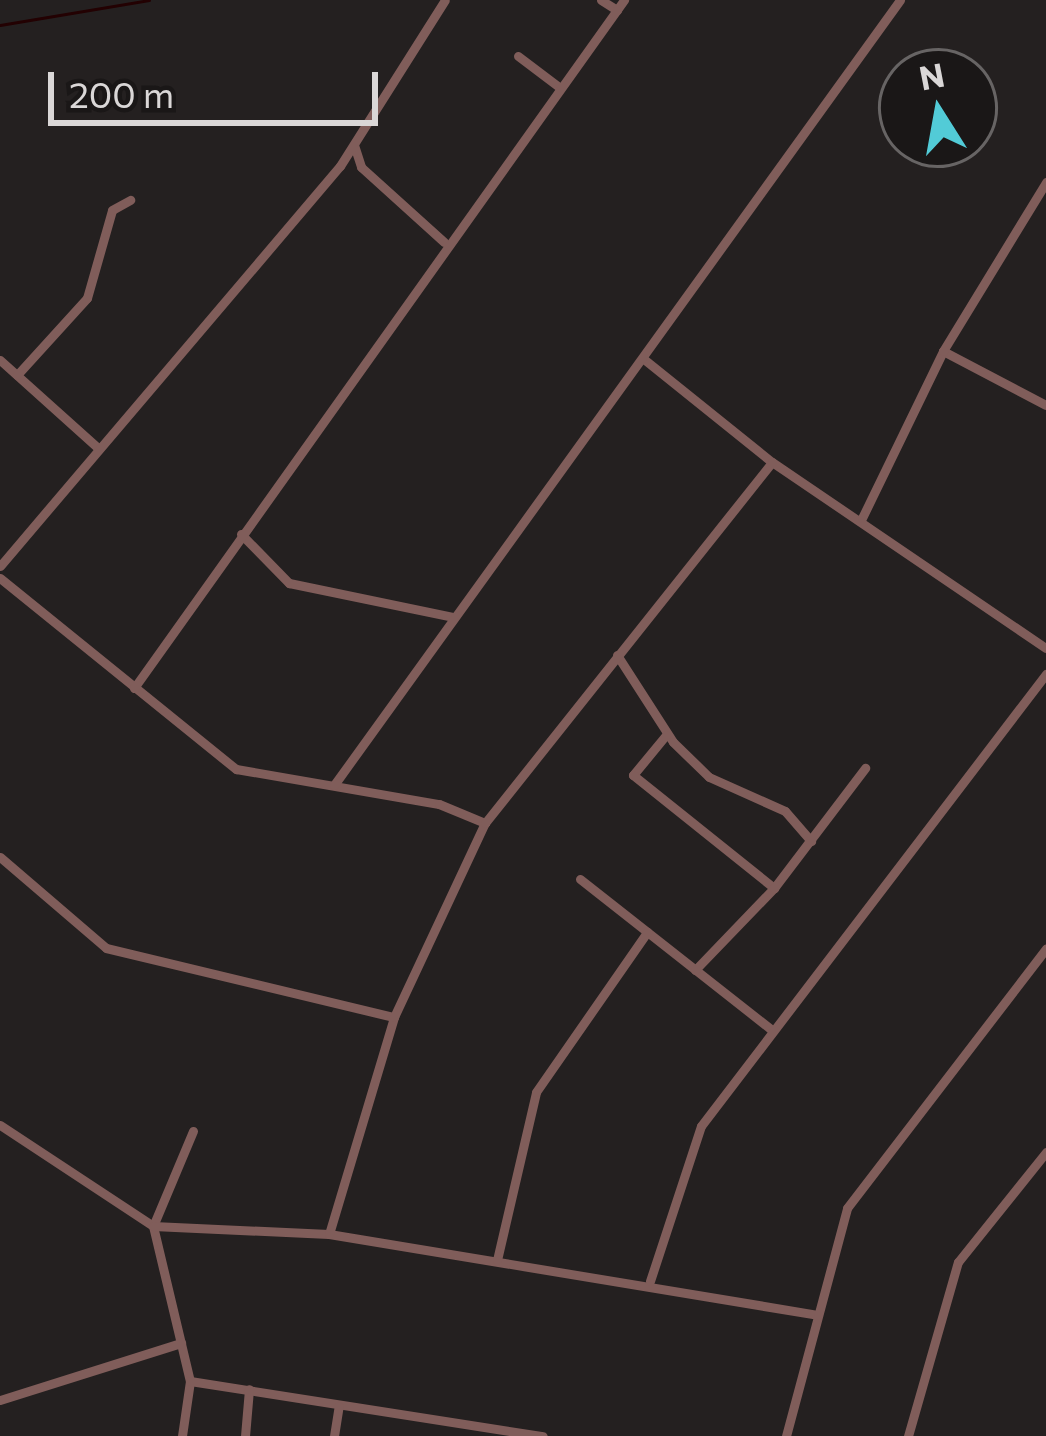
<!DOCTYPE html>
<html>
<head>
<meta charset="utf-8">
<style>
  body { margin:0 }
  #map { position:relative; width:1046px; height:1436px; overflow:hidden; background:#242020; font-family:Commissioner,sans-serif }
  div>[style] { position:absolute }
  .stream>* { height:3px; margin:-1.5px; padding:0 1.5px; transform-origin:1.5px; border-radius:1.5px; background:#230102 }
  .minor>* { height:9px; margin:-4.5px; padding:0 4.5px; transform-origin:4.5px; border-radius:4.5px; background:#805d5a }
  span { translate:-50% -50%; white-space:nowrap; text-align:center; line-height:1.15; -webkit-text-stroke:10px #1a1717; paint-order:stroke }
  .north { position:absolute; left:878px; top:48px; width:120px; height:120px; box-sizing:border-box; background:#1a1717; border:3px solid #676464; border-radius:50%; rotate:349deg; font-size:33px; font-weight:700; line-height:48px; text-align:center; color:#dad7d7 }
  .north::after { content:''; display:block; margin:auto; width:42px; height:54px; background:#52cbd7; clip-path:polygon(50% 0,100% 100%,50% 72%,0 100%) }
  .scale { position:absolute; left:48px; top:72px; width:330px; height:54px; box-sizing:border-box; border:6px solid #dad7d7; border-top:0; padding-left:15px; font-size:36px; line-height:42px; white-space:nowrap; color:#dad7d7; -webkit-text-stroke:9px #1a1717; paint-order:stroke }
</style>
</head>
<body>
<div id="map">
  <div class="stream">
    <div style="left:0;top:25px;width:151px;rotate:-9.5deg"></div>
  </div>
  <div class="minor">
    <div style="left:601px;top:0;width:19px;rotate:32deg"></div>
    <div style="left:518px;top:56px;width:51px;rotate:37.1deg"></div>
    <div style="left:354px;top:145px;width:23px;rotate:72deg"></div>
    <div style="left:361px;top:167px;width:112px;rotate:42.1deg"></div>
    <div style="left:943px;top:351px;width:116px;rotate:27.7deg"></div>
    <div style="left:0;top:360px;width:130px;rotate:41.9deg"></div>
    <div style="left:645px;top:360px;width:163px;rotate:38.8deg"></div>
    <div style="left:772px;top:462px;width:331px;rotate:34.2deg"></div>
    <div style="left:17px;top:375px;width:104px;rotate:-47.7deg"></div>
    <div style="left:87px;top:298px;width:91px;rotate:-74.1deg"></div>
    <div style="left:112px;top:210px;width:21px;rotate:-29deg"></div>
    <div style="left:862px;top:518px;width:186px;rotate:-64.1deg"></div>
    <div style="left:943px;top:351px;width:198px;rotate:-58.6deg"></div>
    <div style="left:241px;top:534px;width:69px;rotate:45.6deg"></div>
    <div style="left:289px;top:583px;width:167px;rotate:11.7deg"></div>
    <div style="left:0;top:566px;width:525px;rotate:-49.64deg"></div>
    <div style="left:340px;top:166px;width:196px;rotate:-57.7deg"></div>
    <div style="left:0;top:578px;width:304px;rotate:39deg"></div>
    <div style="left:236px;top:769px;width:206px;rotate:9.8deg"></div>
    <div style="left:439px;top:804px;width:50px;rotate:22.4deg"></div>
    <div style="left:617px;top:655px;width:103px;rotate:57.2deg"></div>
    <div style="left:673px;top:742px;width:50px;rotate:44.2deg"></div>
    <div style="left:709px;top:777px;width:83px;rotate:24.1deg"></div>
    <div style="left:785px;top:811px;width:40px;rotate:49deg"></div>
    <div style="left:134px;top:688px;width:845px;rotate:-54.54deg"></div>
    <div style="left:666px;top:735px;width:52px;rotate:129.5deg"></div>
    <div style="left:633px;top:775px;width:181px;rotate:38.7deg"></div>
    <div style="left:334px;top:785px;width:968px;rotate:-54.21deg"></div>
    <div style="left:0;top:857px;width:140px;rotate:40.6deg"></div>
    <div style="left:106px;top:948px;width:296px;rotate:13.5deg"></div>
    <div style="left:580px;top:879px;width:244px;rotate:38.2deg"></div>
    <div style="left:695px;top:970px;width:114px;rotate:-46.1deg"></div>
    <div style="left:774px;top:888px;width:151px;rotate:-52.8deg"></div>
    <div style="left:0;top:1125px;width:183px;rotate:33.4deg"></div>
    <div style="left:153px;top:1226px;width:159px;rotate:76.6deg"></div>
    <div style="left:190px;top:1381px;width:56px;rotate:98.3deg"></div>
    <div style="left:193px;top:1131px;width:103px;rotate:112.8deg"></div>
    <div style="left:153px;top:1226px;width:176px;rotate:2.6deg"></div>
    <div style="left:329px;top:1234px;width:492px;rotate:9.4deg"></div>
    <div style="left:329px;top:1234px;width:227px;rotate:-73.3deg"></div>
    <div style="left:394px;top:1017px;width:214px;rotate:-64.9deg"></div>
    <div style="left:485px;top:823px;width:461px;rotate:-51.5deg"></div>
    <div style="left:497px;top:1260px;width:172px;rotate:-76.9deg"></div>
    <div style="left:536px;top:1092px;width:195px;rotate:-55.2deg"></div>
    <div style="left:650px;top:1281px;width:163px;rotate:-71.8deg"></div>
    <div style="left:701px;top:1126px;width:569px;rotate:-52.65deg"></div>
    <div style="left:190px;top:1381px;width:357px;rotate:8.9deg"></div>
    <div style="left:0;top:1400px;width:190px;rotate:-17.5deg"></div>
    <div style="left:245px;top:1436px;width:47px;rotate:-85.1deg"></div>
    <div style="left:334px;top:1436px;width:30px;rotate:-81deg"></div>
    <div style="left:786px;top:1436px;width:236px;rotate:-75deg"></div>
    <div style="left:847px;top:1208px;width:327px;rotate:-52.5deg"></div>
    <div style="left:908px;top:1436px;width:181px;rotate:-74deg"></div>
    <div style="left:958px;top:1262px;width:141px;rotate:-51.3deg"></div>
  </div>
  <div class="north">N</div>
  <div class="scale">200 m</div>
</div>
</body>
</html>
